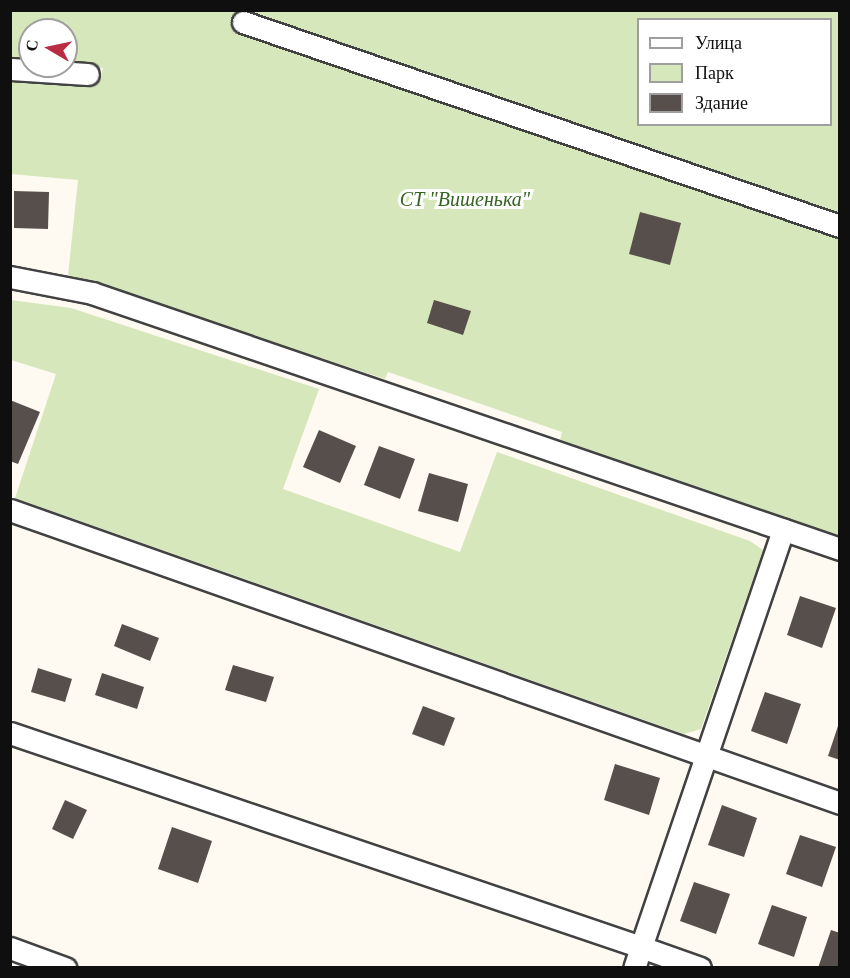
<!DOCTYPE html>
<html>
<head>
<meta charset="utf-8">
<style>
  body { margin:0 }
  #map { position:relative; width:850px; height:978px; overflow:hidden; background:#fefaf1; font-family:"Times New Roman",serif }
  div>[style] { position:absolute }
  .green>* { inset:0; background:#d7e7bc }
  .building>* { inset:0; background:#574f4b }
  .roads { filter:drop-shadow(2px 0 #424242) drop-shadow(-2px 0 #424242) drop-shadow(0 2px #424242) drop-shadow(0 -2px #424242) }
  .minor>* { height:21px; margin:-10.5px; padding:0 10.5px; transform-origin:10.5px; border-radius:10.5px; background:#fff }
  span { translate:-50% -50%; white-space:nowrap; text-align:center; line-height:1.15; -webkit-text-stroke:6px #fff; paint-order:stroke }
  .park-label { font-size:20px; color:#366422; font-style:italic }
  .frame { position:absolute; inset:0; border:12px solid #0f0f0f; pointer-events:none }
  .legend { position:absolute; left:637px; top:18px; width:195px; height:108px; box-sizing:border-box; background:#fff; border:2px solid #9f9f9f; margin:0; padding:8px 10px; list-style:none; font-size:18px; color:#0f0f0f }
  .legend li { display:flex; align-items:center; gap:12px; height:30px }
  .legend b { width:30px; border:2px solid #9f9f9f }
  .north { position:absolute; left:18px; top:18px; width:60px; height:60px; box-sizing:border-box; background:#fff; border:2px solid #9f9f9f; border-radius:50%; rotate:279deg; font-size:16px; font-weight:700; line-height:24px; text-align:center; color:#0f0f0f }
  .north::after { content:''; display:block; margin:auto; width:21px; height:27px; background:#b82d43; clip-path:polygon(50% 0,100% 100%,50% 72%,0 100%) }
</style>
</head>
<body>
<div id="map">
  <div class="green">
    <div style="clip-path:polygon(evenodd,10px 11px,839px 11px,839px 536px,560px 440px,562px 432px,388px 372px,385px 379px,68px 275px,78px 180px,11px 174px,11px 78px,100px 79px,103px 68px,66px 65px,66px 30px,30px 30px,30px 63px,11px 62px,10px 11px,638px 20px,830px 20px,830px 124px,638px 124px,638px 20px)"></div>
    <div style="clip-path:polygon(11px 300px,71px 308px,319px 389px,283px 489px,460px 552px,497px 452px,750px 541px,763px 550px,701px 729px,684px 734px,15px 498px,56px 374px,11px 360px)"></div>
  </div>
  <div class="building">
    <div style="clip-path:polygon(14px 191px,49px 192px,48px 229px,14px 228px)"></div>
    <div style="clip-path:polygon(640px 212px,681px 223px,670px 265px,629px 254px)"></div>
    <div style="clip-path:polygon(434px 300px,471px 311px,463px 335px,427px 323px)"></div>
    <div style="clip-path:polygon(10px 400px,40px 412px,18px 464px,10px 461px)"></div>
    <div style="clip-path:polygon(319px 430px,356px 446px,340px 483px,303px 467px)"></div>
    <div style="clip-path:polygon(379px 446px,415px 459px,400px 499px,364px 485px)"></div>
    <div style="clip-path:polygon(429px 473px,468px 484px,458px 522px,418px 511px)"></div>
    <div style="clip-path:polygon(800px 596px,836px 608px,822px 648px,787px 635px)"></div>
    <div style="clip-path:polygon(122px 624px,159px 638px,150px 661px,114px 646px)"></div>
    <div style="clip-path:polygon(233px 665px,274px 677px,266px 702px,225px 690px)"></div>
    <div style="clip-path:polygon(38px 668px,72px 679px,65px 702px,31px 692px)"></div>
    <div style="clip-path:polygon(102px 673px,144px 687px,137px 709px,95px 695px)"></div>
    <div style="clip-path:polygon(765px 692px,801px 704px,787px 744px,751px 731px)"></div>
    <div style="clip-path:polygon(423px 706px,455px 718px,444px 746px,412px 734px)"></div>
    <div style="clip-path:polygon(839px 723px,840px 723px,840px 760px,828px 756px)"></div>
    <div style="clip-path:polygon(615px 764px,660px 778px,649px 815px,604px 800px)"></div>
    <div style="clip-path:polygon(65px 800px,87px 810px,73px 839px,52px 829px)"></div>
    <div style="clip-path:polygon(722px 805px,757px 818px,744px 857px,708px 845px)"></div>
    <div style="clip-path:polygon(172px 827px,212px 841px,198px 883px,158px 869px)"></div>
    <div style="clip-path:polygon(800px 835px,836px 847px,822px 887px,786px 874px)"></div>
    <div style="clip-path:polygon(694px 882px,730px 894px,716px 934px,680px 921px)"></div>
    <div style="clip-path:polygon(772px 905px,807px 917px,794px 957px,758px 944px)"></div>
    <div style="clip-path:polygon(831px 930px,840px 933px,840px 968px,818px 968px)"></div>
  </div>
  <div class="roads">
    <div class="minor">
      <div style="left:243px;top:22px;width:631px;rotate:18.87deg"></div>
      <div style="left:10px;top:69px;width:78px;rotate:3.7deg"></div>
      <div style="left:10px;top:277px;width:84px;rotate:11deg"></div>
      <div style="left:92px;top:293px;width:791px;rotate:18.89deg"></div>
      <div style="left:10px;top:510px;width:880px;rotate:19.44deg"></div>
      <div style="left:10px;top:733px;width:666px;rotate:18.73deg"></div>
      <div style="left:641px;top:947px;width:22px;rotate:108deg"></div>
      <div style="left:10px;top:948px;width:59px;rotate:20deg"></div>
      <div style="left:700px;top:968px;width:63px;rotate:-160.4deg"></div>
      <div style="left:641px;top:947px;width:441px;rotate:-71.2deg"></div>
    </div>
  </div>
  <div class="park-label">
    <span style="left:465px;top:199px">СТ "Вишенька"</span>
  </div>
  <div class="frame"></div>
  <ul class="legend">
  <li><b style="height:8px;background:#fff"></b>Улица</li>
  <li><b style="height:16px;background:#d7e7bc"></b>Парк</li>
  <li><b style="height:16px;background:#574f4b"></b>Здание</li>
  </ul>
  <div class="north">С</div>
</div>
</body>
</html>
